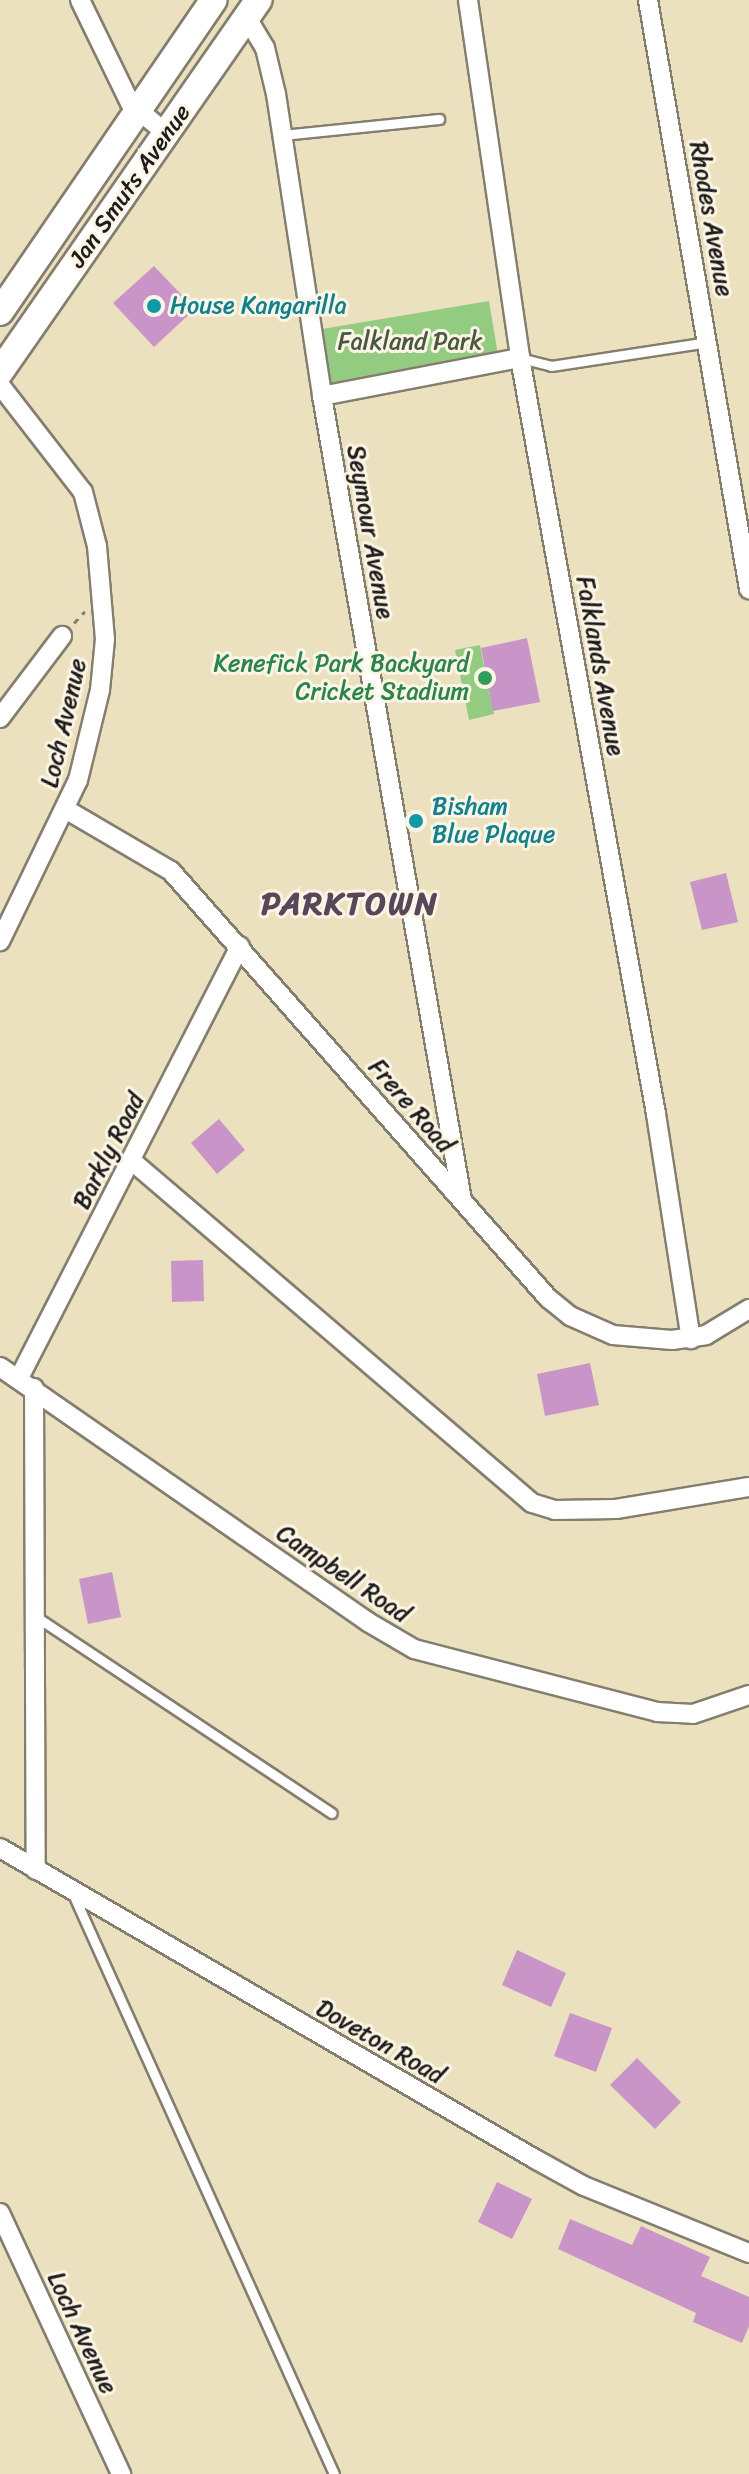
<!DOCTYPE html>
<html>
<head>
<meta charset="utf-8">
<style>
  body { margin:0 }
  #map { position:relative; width:749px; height:2474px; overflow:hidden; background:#ece1bf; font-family:Sriracha,sans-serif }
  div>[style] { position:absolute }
  .green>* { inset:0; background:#93cc80 }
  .building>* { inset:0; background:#c995c8 }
  .path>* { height:3px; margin-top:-1.5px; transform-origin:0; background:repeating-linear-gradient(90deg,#847e6e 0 6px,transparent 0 12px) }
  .roads { filter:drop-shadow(2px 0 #847e6e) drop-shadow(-2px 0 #847e6e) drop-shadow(0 2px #847e6e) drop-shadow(0 -2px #847e6e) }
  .lane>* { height:9px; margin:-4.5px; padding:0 4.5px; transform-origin:4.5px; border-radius:4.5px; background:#fff }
  .street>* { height:18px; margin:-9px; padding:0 9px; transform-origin:9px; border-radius:9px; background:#fff }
  .secondary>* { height:26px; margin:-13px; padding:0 13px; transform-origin:13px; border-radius:13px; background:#fff }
  .dots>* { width:22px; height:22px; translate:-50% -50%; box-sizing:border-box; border:4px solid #fcf5e5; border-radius:50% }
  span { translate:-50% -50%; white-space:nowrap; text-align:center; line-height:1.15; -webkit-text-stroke:6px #fcf5e5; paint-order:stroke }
  .street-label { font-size:24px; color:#1c1c1c }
  .culture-label { font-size:24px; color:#0d838f }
  .left { translate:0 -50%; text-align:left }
  .park-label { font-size:24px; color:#465a3f }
  .leisure-label { font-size:24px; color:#27864d }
  .right { translate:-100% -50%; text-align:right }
  .district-label { font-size:32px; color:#594658; font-weight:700; letter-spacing:2px }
</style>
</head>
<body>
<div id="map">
  <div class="green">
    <div style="clip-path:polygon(489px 301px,498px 355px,331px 383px,322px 329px)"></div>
    <div style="clip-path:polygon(480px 645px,484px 666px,506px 661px,489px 690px,494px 714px,469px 720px,455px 650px)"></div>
  </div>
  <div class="building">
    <div style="clip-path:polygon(154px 266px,195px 309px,154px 347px,113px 303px)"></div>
    <div style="clip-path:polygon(527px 638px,540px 702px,493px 711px,481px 648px)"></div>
    <div style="clip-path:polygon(726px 873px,738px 922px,702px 930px,690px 882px)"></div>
    <div style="clip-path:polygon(219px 1119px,245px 1150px,217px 1174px,191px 1143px)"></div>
    <div style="clip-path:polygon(203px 1260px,204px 1301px,172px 1302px,171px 1261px)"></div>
    <div style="clip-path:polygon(590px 1363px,599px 1405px,545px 1416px,537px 1374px)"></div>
    <div style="clip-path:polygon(112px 1572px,121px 1617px,88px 1624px,79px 1579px)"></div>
    <div style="clip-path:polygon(517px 1950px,566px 1973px,551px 2007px,502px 1985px)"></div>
    <div style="clip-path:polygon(570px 2013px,612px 2028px,596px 2072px,554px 2056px)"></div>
    <div style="clip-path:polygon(637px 2058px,681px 2102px,655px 2129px,610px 2085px)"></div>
    <div style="clip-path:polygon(497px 2182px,532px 2199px,512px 2239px,478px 2222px)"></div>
    <div style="clip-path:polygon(570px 2219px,632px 2245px,641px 2226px,710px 2257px,701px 2276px,749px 2297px,749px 2326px,742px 2343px,693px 2322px,696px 2313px,558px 2249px)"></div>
  </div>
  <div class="path">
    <div style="left:74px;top:623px;width:16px;rotate:-47deg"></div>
  </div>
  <div class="roads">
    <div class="lane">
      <div style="left:282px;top:135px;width:158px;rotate:-5.8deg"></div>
      <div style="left:520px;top:358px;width:32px;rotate:14deg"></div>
      <div style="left:551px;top:366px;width:159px;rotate:-8.7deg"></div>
      <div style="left:35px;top:1616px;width:356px;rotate:33.6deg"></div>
      <div style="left:73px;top:1894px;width:636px;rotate:65.77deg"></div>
    </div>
    <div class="street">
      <div style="left:80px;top:0;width:114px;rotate:64.1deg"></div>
      <div style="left:130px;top:103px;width:48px;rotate:40deg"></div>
      <div style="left:468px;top:0;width:362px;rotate:81.7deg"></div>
      <div style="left:520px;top:358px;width:768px;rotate:79.8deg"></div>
      <div style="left:656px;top:1114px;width:228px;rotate:81.2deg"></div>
      <div style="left:648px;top:0;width:598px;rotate:80.27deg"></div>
      <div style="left:247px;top:18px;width:35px;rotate:59deg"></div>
      <div style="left:265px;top:48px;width:47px;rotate:76.6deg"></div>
      <div style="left:276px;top:94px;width:305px;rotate:81.3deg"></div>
      <div style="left:322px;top:396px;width:816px;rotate:80.12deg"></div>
      <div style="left:0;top:385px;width:135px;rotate:52.2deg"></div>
      <div style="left:83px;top:492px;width:56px;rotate:75.5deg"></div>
      <div style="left:97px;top:546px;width:93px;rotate:85.1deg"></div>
      <div style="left:105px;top:639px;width:51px;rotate:95.6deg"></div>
      <div style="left:100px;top:690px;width:93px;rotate:103.7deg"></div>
      <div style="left:78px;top:780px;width:179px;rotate:115.8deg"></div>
      <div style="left:322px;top:396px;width:202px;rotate:-10.9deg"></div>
      <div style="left:0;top:718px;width:103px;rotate:-52.9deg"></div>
      <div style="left:67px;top:810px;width:121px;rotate:30.4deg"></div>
      <div style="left:171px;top:871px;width:570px;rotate:48.56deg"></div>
      <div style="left:548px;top:1298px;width:28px;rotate:39deg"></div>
      <div style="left:570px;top:1316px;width:47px;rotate:23.8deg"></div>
      <div style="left:613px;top:1335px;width:59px;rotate:4.8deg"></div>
      <div style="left:672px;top:1340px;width:34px;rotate:-8deg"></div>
      <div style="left:706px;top:1335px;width:50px;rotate:-31.2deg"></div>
      <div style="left:132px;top:1161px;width:526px;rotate:40.53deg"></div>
      <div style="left:532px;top:1503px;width:24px;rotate:17deg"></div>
      <div style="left:555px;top:1510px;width:61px;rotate:-0.9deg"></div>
      <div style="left:616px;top:1509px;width:135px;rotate:-9.4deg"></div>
      <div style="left:0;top:1367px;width:448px;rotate:34.7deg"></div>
      <div style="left:368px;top:1622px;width:53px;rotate:30.4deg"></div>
      <div style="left:414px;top:1649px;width:251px;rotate:14.5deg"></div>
      <div style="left:657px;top:1712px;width:36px;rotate:3deg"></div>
      <div style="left:693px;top:1714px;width:59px;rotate:-18.7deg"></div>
      <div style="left:19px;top:1378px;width:485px;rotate:-62.9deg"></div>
      <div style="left:34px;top:1388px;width:482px;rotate:89.8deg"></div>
      <div style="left:0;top:1848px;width:619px;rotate:30.17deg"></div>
      <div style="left:535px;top:2159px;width:56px;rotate:28.9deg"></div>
      <div style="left:584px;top:2186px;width:178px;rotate:22.1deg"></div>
      <div style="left:0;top:2213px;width:288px;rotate:65.1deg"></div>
    </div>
    <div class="secondary">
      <div style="left:0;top:312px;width:378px;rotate:-55.6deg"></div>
      <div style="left:0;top:372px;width:453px;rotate:-55.2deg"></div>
    </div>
  </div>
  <div class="dots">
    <div style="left:154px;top:306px;background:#0f9aa8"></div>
    <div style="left:485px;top:678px;background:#2e9e5b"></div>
    <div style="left:416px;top:821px;background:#0f9aa8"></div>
  </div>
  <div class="street-label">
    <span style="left:130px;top:186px;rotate:-55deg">Jan Smuts Avenue</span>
    <span style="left:711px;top:219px;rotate:80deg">Rhodes Avenue</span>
    <span style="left:370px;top:532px;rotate:80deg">Seymour Avenue</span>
    <span style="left:600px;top:666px;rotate:80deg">Falklands Avenue</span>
    <span style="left:64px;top:723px;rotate:-77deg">Loch Avenue</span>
    <span style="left:411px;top:1106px;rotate:49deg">Frere Road</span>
    <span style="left:109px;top:1151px;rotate:-63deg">Barkly Road</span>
    <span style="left:343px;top:1574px;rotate:34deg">Campbell Road</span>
    <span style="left:380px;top:2042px;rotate:30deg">Doveton Road</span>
    <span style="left:82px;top:2333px;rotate:65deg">Loch Avenue</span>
  </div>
  <div class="culture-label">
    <span class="left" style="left:170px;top:306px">House Kangarilla</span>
    <span class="left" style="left:432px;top:821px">Bisham<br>Blue Plaque</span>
  </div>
  <div class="park-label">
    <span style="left:410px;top:342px">Falkland Park</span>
  </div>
  <div class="leisure-label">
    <span class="right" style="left:469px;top:678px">Kenefick Park Backyard<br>Cricket Stadium</span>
  </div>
  <div class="district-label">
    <span style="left:350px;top:904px">PARKTOWN</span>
  </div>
</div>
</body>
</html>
